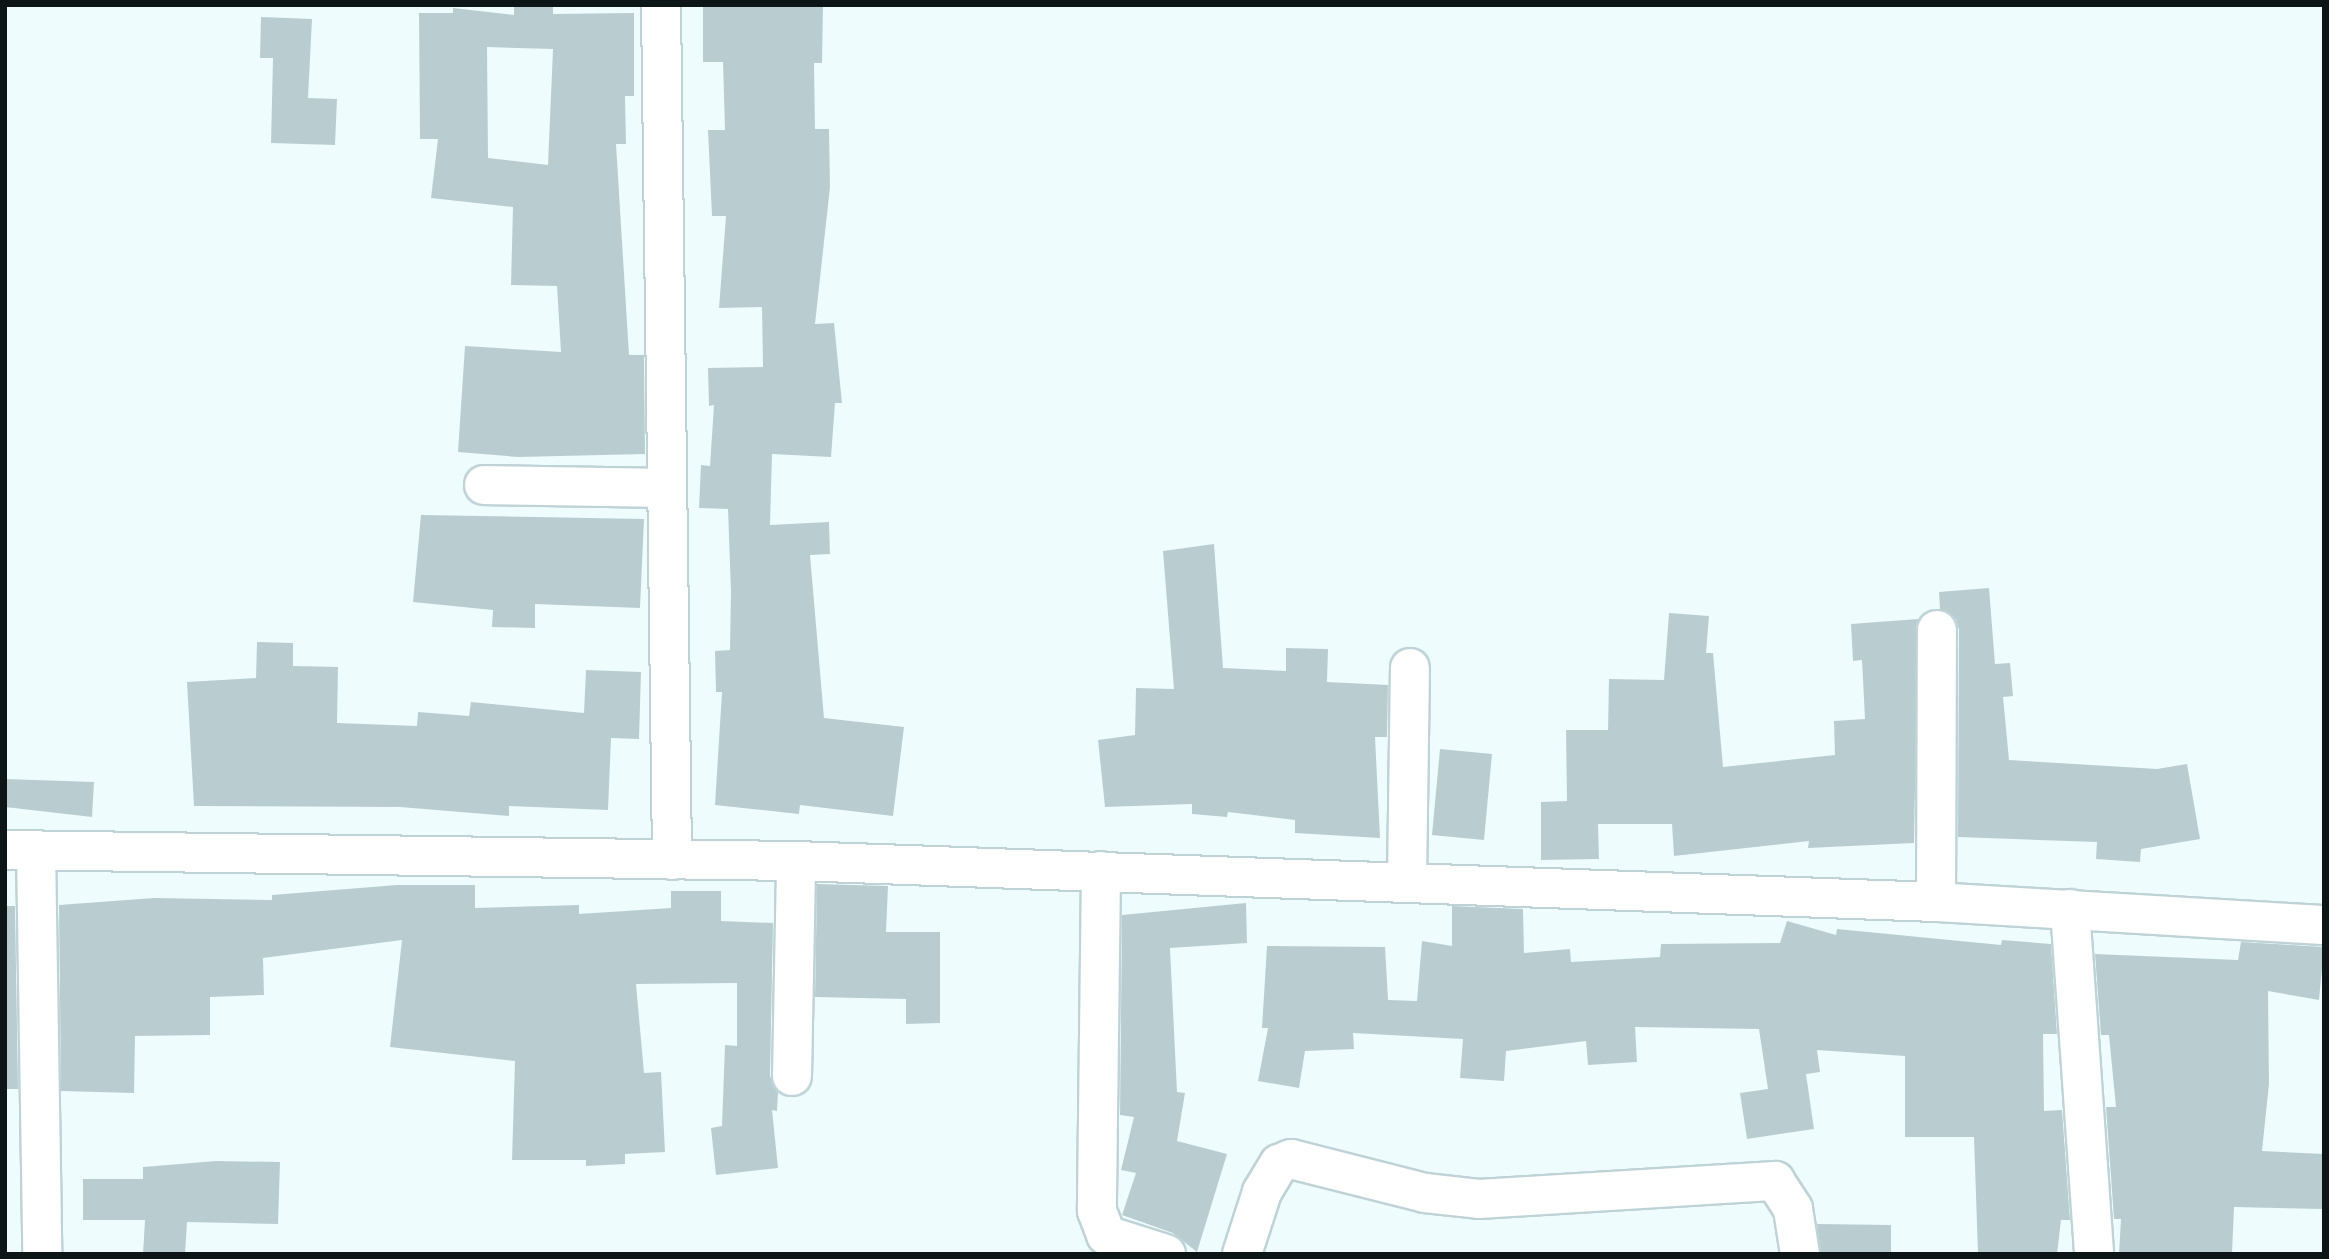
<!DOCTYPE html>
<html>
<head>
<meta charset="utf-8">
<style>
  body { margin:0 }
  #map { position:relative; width:2329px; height:1259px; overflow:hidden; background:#effcfe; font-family:"IBM Plex Serif",serif }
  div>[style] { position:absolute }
  .building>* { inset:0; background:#b9cdd1 }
  .roads { filter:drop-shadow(2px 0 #bfd3d7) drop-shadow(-2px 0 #bfd3d7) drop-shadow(0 2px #bfd3d7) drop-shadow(0 -2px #bfd3d7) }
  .street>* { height:38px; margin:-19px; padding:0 19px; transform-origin:19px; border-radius:19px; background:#fff }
  .secondary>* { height:38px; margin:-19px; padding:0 19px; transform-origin:19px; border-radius:19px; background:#fff }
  span { translate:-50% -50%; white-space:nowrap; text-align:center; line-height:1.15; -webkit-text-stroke:5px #fff; paint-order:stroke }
  .frame { position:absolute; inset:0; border:7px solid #0d1516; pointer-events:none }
</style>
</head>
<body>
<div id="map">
  <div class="building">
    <div style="clip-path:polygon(evenodd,514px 5px,553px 5px,553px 14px,634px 13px,634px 96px,625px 96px,626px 144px,616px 144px,629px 355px,644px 355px,645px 454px,518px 457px,458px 452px,465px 346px,561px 352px,557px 286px,511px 285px,513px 207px,431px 198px,438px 139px,420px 139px,419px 13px,453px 13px,453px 8px,514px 15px,514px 5px,487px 47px,553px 49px,548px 165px,488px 158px,487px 47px)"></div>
    <div style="clip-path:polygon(703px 5px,823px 5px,822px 63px,814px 63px,815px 129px,829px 129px,830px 187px,815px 324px,834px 323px,842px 403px,835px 403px,831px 457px,772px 454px,770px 525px,829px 522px,830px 554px,810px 555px,824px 718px,904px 727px,893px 816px,800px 805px,799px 814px,715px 805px,722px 692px,716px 692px,715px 651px,730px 650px,731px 592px,728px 509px,699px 508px,701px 465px,710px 466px,714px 405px,709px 406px,708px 368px,763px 367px,762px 307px,719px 308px,726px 216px,712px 216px,708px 130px,725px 130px,723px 62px,703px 62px)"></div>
    <div style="clip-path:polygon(261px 17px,312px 19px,308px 98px,337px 99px,335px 145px,271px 143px,273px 58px,260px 58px)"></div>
    <div style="clip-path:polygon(421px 515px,644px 519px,640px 608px,535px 604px,535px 628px,492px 627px,493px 610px,413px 602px)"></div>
    <div style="clip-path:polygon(1214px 544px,1223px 668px,1286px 671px,1286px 648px,1328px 649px,1327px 682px,1388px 685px,1387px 737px,1375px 737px,1380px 838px,1295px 833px,1295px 820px,1228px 812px,1227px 817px,1192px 814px,1192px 804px,1105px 807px,1098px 740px,1135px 735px,1136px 688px,1174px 689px,1163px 551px)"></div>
    <div style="clip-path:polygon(1989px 588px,1995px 664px,2010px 663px,2013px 696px,2003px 697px,2009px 760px,2157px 769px,2187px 764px,2200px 839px,2141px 849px,2140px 862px,2096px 859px,2097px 842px,1958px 837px,1959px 630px,1956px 619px,1940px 609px,1939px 592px)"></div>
    <div style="clip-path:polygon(1669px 613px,1709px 616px,1706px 653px,1713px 653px,1723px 767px,1835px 755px,1834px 721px,1865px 719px,1862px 660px,1853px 661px,1851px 624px,1918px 619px,1914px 843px,1808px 848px,1809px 841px,1674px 856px,1672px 824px,1598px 824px,1599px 859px,1541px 860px,1541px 802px,1567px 801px,1566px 730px,1608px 730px,1609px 679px,1664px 680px)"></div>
    <div style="clip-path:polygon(257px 642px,293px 643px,293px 666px,338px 667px,337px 723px,417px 726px,418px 712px,469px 716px,471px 702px,584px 713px,586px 670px,641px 672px,639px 739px,611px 738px,608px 810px,509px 806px,509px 816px,400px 807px,194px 806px,187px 682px,256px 678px)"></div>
    <div style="clip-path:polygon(1440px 749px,1492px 754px,1484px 840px,1432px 835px)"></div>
    <div style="clip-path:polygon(5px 779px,94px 782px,92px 817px,5px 807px)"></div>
    <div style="clip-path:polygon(817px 884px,888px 886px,886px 932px,940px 932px,940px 1023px,906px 1024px,906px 999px,815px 997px)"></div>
    <div style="clip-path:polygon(397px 885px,475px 885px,475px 908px,579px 905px,579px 914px,671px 908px,671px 891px,721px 891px,721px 921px,773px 923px,770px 1076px,778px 1092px,777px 1111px,772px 1110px,778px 1168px,716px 1175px,711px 1128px,722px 1126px,725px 1045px,737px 1046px,737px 983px,636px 984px,644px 1073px,661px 1072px,665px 1152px,625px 1154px,625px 1164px,586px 1166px,586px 1160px,512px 1160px,515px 1061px,390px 1047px,402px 940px,263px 958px,264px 995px,210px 997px,210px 1035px,135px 1036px,134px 1093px,61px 1091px,59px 905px,154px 898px,272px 900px,272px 895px)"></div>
    <div style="clip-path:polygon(1246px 903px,1247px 943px,1170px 948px,1177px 1092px,1185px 1093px,1177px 1141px,1227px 1154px,1197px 1252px,1173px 1233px,1122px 1215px,1136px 1173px,1121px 1170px,1134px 1117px,1120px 1115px,1122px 915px)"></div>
    <div style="clip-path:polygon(5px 906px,15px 906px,18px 1089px,5px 1089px)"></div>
    <div style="clip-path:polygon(1452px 906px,1523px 909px,1524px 953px,1570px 949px,1571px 962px,1660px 957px,1661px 944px,1780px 943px,1787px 921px,1836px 935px,1837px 929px,2001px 945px,2002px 940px,2051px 944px,2057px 1034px,2043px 1034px,2044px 1111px,2062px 1110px,2070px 1220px,2061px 1220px,2057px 1254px,1978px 1254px,1974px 1137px,1905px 1137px,1905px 1056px,1817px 1050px,1820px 1072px,1806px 1074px,1814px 1129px,1747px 1139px,1740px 1093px,1768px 1089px,1759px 1029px,1635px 1027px,1637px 1062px,1588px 1065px,1586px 1041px,1506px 1051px,1504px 1081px,1460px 1078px,1463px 1039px,1353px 1033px,1354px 1049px,1305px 1051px,1299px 1088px,1258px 1081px,1268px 1028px,1262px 1028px,1267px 946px,1385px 947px,1388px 1000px,1417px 1001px,1422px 941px,1452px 946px)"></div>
    <div style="clip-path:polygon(2241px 942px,2324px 947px,2319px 1000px,2268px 991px,2269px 1084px,2262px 1151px,2324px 1154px,2324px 1209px,2234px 1207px,2232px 1254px,2119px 1254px,2121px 1219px,2114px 1219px,2106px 1107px,2116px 1107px,2109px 1035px,2101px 1035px,2095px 954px,2238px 960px)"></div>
    <div style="clip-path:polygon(216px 1161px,280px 1162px,278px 1224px,187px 1222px,185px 1254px,143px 1254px,145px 1220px,83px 1220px,83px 1179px,143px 1179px,143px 1167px)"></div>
    <div style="clip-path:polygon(1817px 1224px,1891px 1225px,1891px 1254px,1821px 1254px)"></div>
  </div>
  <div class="roads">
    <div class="street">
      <div style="left:661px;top:5px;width:855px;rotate:89.26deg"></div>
      <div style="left:484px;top:485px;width:181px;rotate:0.9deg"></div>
      <div style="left:36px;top:850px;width:404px;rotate:89.1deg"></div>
      <div style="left:1101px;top:871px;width:340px;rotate:90.7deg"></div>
      <div style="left:1097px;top:1211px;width:26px;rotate:69deg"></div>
      <div style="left:1106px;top:1235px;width:63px;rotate:17.6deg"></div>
      <div style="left:1407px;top:881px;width:213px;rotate:-89.2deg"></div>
      <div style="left:1936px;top:902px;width:272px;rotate:-89.8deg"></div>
      <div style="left:2070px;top:909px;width:346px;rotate:86deg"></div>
      <div style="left:792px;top:1076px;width:215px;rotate:-88.9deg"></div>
      <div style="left:1242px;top:1254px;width:65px;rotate:-72.1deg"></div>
      <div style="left:1262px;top:1192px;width:33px;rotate:-59deg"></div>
      <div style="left:1279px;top:1164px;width:13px;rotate:-23deg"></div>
      <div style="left:1291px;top:1159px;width:138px;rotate:14.2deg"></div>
      <div style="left:1425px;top:1193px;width:54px;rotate:6.3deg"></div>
      <div style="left:1479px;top:1199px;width:297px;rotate:-3.5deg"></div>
      <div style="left:1775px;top:1181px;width:33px;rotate:57deg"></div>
      <div style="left:1793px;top:1209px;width:46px;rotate:81.2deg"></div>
    </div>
    <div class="secondary">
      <div style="left:5px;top:850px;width:791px;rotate:0.8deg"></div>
      <div style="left:796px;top:861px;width:1141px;rotate:2.06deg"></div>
      <div style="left:1936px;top:902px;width:389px;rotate:3.4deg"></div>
    </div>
  </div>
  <div class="frame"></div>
</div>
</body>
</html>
